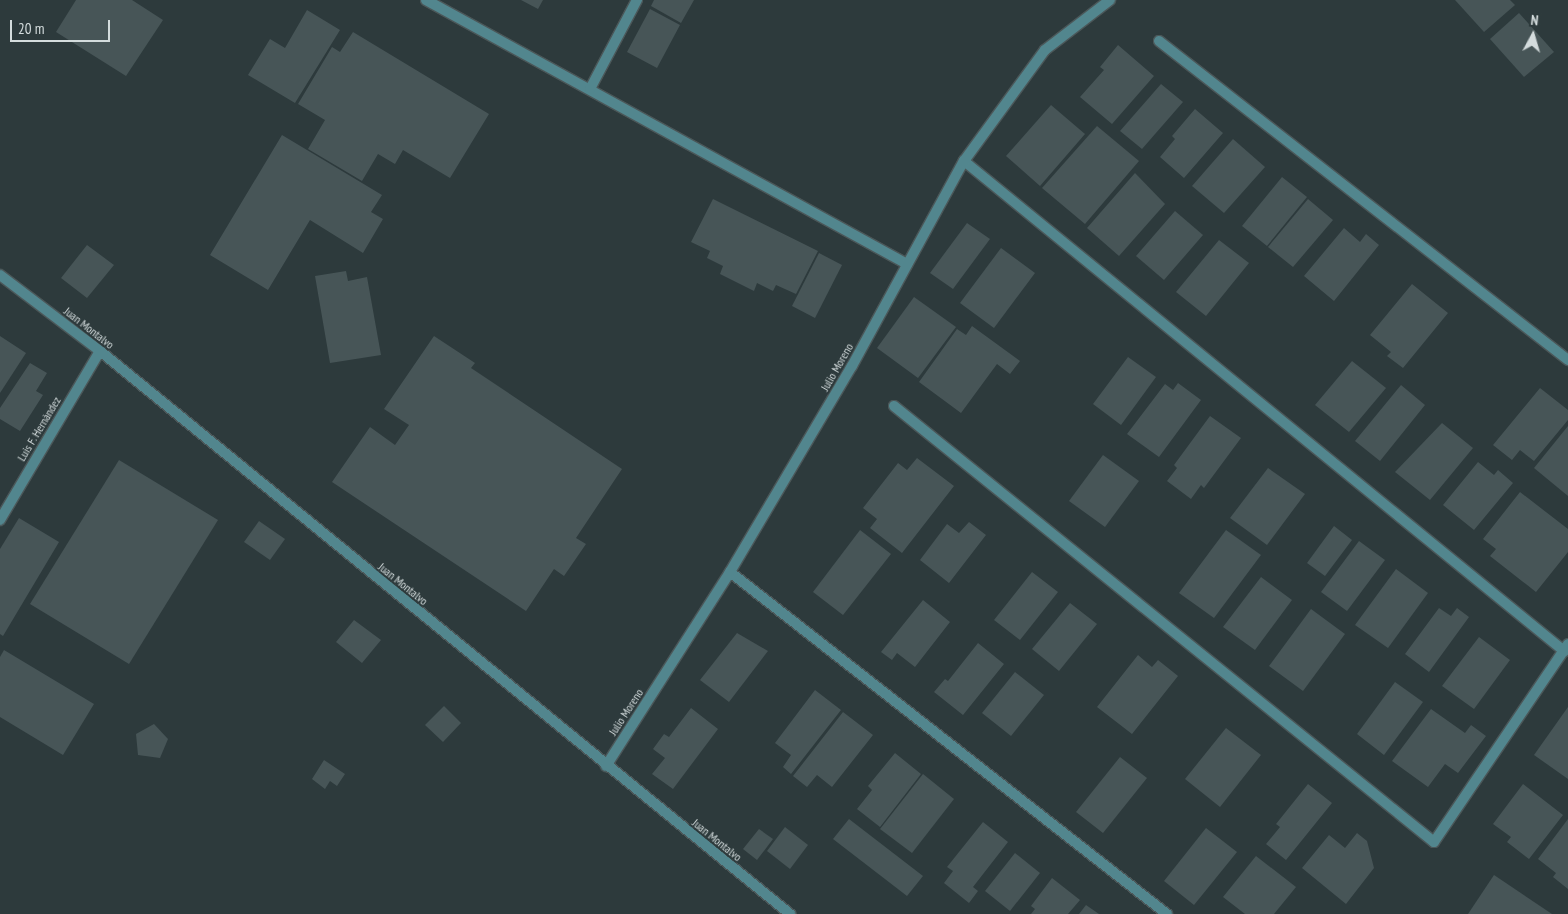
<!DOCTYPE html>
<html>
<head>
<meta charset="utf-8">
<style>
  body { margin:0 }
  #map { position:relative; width:1568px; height:914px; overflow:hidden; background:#2d3a3c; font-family:"PT Sans Narrow",sans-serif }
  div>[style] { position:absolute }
  .building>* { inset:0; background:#475557 }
  .roads { filter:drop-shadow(1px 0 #4b5759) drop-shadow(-1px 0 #4b5759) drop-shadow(0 1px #4b5759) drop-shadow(0 -1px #4b5759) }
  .minor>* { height:10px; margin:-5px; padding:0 5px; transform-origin:5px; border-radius:5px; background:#52868e }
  span { translate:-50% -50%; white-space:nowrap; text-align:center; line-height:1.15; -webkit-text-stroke:4px #2d3a3c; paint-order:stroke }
  .street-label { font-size:12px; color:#d4dcdd }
  .north { position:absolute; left:1508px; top:10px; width:50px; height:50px; -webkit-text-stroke:4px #2d3a3c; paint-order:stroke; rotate:6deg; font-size:14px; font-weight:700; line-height:20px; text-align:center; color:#d4dcdd }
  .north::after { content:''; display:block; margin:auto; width:18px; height:22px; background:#d4dcdd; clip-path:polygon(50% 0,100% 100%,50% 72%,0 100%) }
  .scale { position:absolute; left:10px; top:20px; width:100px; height:22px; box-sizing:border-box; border:2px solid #d4dcdd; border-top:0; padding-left:6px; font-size:15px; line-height:18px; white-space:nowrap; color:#d4dcdd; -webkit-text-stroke:4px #2d3a3c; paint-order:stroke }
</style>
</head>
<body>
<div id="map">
  <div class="building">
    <div style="clip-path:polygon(76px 0,132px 0,163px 20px,126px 76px,56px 32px)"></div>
    <div style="clip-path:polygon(521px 0,543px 0,538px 9px)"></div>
    <div style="clip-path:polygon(654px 0,694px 0,681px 23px,651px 6px)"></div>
    <div style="clip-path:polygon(1455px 0,1510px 0,1515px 5px,1484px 32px)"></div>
    <div style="clip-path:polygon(650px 9px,680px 25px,657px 68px,627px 52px)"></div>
    <div style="clip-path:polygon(307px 10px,340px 30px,295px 103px,248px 75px,270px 39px,285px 48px)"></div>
    <div style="clip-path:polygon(1519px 13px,1554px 52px,1524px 77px,1490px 39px)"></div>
    <div style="clip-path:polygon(353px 32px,489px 114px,450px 178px,403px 150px,395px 164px,378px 154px,362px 181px,308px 149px,325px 120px,298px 104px,332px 47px,340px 52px)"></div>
    <div style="clip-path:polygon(1118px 45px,1154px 76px,1112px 124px,1080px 97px,1104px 70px,1100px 67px)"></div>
    <div style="clip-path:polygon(1161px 84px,1183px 102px,1142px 149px,1120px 131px)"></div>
    <div style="clip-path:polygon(1051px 105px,1085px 134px,1040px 186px,1006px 156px)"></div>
    <div style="clip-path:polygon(1195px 109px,1223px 133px,1184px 178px,1160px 157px,1175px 139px,1172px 136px)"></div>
    <div style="clip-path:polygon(1097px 126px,1139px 161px,1085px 224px,1042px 188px)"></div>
    <div style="clip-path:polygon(282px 135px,382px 195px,371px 212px,383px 219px,363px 253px,310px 220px,268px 290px,210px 255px)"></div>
    <div style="clip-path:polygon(1233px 139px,1265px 167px,1224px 213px,1192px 186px)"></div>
    <div style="clip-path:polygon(1135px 173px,1165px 204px,1119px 256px,1087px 228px)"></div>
    <div style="clip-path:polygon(1282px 177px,1307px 197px,1267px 246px,1242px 226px)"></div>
    <div style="clip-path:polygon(713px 199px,818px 251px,796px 294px,776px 285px,773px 291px,757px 283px,754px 291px,720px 274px,723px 266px,707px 258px,710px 251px,691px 242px)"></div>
    <div style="clip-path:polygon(1308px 199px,1333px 220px,1293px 267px,1268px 247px)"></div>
    <div style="clip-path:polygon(1175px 211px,1203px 235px,1164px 280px,1136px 256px)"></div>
    <div style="clip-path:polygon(967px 223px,990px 239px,953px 289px,930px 273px)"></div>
    <div style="clip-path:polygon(1344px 228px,1360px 242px,1366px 234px,1379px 245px,1334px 301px,1304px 276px)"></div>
    <div style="clip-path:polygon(1219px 240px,1249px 263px,1206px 316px,1176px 292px)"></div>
    <div style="clip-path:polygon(87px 245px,114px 265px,87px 298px,61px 278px)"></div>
    <div style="clip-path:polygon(1001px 248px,1035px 273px,994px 328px,960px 303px)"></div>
    <div style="clip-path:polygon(819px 253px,842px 265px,815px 318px,792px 306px)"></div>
    <div style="clip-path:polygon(346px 271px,348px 281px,367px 277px,381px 355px,330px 363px,315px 276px)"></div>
    <div style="clip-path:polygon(1412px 284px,1448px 313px,1403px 368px,1387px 356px,1391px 352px,1370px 335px)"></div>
    <div style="clip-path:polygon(914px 297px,956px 327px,918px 378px,877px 348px)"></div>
    <div style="clip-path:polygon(972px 326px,1020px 361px,1010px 374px,997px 364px,961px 413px,919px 382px,957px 329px,966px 335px)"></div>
    <div style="clip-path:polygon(0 336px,26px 353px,0 393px)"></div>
    <div style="clip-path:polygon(434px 336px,475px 363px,471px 368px,622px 469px,576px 538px,586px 544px,564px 576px,554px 569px,526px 611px,332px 482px,370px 427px,395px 445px,409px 425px,384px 409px)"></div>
    <div style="clip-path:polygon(1128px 357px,1156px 377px,1121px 425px,1093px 404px)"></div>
    <div style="clip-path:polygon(1352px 361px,1386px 388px,1349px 432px,1315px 405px)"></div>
    <div style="clip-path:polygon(30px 363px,47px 373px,36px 391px,43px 395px,20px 431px,0 419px,0 408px)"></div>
    <div style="clip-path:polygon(1178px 383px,1201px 400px,1159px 457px,1127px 434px,1165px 384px,1173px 390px)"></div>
    <div style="clip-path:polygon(1401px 385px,1425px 405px,1380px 461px,1355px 441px)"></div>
    <div style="clip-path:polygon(1540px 388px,1568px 410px,1568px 420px,1534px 461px,1520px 450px,1512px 460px,1493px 445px)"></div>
    <div style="clip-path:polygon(1210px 416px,1241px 438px,1204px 488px,1201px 485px,1191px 499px,1167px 481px,1177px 468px,1174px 465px)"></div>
    <div style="clip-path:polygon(1442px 423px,1473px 448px,1430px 500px,1395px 472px)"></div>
    <div style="clip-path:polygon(1568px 426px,1568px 496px,1534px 468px)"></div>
    <div style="clip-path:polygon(1103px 455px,1139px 481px,1105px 527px,1069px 501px)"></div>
    <div style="clip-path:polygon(917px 458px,954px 486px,902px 553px,870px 528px,877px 519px,863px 508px,898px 463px,907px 470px)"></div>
    <div style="clip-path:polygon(119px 460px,218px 520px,129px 664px,30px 604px)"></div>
    <div style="clip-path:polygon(1478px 462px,1494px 475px,1498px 470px,1513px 483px,1474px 530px,1443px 505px)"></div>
    <div style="clip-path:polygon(1268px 468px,1305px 494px,1267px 545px,1230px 518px)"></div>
    <div style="clip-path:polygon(1520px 492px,1568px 529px,1568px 552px,1536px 592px,1490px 556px,1496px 549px,1483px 539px)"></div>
    <div style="clip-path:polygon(19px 518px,59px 542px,3px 636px,0 634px,0 549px)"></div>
    <div style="clip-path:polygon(259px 521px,285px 539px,270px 560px,244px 542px)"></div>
    <div style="clip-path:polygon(969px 522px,986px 535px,949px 583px,920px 560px,947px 524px,959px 533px)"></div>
    <div style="clip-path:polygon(1334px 526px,1352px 540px,1325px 576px,1307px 563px)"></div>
    <div style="clip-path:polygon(860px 530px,891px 554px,843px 615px,813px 592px)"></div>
    <div style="clip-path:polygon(1226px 530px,1261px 555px,1214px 618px,1179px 593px)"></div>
    <div style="clip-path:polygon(1359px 541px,1385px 560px,1347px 611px,1321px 592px)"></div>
    <div style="clip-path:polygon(1396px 569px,1428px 593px,1388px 648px,1355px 625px)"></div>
    <div style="clip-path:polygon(1032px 572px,1058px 592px,1020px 640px,994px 620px)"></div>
    <div style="clip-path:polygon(1261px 577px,1292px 600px,1255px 650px,1223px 627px)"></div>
    <div style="clip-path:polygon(923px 600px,950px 622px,915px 667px,897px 653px,892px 660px,881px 652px)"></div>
    <div style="clip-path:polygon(1070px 603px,1097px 624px,1059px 671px,1032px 649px)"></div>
    <div style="clip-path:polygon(1439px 608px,1451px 616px,1457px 608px,1469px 617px,1429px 672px,1405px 654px)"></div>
    <div style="clip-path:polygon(1311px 609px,1345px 634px,1303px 691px,1269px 666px)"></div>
    <div style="clip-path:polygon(354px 620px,381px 640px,362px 663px,336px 642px)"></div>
    <div style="clip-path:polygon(737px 633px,768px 651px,729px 702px,700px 680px)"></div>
    <div style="clip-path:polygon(1479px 637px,1510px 660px,1474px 709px,1442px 686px)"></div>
    <div style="clip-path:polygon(978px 643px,1004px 664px,963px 715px,934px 692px,945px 679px,948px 681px)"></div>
    <div style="clip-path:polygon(4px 650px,94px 704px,63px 755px,0 717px,0 657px)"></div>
    <div style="clip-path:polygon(1138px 655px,1152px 667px,1158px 660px,1178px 676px,1132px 734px,1097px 707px)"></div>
    <div style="clip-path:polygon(1015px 672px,1044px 695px,1011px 736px,982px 713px)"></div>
    <div style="clip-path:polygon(1395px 682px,1423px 702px,1384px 755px,1357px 734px)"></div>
    <div style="clip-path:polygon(815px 690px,841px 710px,791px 774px,783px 767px,791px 755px,775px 743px)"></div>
    <div style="clip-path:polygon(444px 706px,461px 723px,443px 742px,425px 725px)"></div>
    <div style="clip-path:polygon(1568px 707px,1568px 779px,1534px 755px)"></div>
    <div style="clip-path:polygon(691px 708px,718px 729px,673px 789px,652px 774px,665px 758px,653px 749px,664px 734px,669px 737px)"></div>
    <div style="clip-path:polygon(1431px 709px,1465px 733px,1471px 725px,1486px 736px,1458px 773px,1445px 764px,1428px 787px,1392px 761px)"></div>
    <div style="clip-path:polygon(843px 712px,873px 735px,832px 787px,817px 775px,807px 787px,793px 776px)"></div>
    <div style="clip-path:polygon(154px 724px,168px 739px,160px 758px,138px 755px,136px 734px)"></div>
    <div style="clip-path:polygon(1226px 728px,1261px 755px,1220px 807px,1185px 779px)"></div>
    <div style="clip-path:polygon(895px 753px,921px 774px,880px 827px,857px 809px,872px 790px,868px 786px)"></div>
    <div style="clip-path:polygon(1120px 757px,1147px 778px,1103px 833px,1076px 812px)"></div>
    <div style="clip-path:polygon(324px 760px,345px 774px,337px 786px,330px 781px,325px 789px,312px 779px)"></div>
    <div style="clip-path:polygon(923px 774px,954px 799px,912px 853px,880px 829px)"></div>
    <div style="clip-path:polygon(1308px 784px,1332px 803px,1286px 860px,1266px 844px,1280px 827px,1276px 824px)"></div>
    <div style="clip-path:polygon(1523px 784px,1563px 815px,1529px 859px,1507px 842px,1511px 837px,1493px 824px)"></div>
    <div style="clip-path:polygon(849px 819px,923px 876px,907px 896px,833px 839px)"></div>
    <div style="clip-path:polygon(1568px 819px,1568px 889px,1553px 877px,1556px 873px,1538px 859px)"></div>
    <div style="clip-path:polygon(983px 822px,1008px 842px,973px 887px,978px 891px,969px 903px,944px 883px,953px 871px,947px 867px)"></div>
    <div style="clip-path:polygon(785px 827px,808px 845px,790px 869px,767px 851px)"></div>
    <div style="clip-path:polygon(1206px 828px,1237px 852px,1194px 905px,1164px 881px)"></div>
    <div style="clip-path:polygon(759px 829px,773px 839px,757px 860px,743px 849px)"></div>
    <div style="clip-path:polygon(1357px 833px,1367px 841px,1374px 868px,1346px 904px,1302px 868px,1329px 835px,1345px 848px)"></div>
    <div style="clip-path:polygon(1015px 853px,1040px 873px,1010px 911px,985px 891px)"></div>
    <div style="clip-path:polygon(1256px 856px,1296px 887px,1274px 914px,1245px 914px,1223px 897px)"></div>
    <div style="clip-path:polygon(1494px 875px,1552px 914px,1468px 914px)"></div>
    <div style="clip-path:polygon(1052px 878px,1080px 900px,1068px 914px,1031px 914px,1035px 909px,1031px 906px)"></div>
    <div style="clip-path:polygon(1086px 905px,1099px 914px,1079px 914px)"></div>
  </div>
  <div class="roads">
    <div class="minor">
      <div style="left:426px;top:0;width:549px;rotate:28.76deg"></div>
      <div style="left:1159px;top:41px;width:519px;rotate:37.95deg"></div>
      <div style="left:590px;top:89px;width:101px;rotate:-62.2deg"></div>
      <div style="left:964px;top:161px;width:775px;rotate:39.24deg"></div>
      <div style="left:0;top:275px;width:126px;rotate:37.2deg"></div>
      <div style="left:100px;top:351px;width:891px;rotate:39.21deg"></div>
      <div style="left:894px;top:406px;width:694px;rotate:38.92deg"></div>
      <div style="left:1434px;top:842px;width:239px;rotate:-55.9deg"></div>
      <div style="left:0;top:520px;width:196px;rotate:-59.4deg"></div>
      <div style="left:730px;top:572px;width:555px;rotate:38.05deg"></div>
      <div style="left:606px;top:766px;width:230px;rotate:-57.4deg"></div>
      <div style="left:730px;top:572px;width:239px;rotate:-59.4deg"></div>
      <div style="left:852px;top:366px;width:234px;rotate:-61.4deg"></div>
      <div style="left:964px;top:161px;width:137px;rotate:-53.9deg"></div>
      <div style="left:1045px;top:50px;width:82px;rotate:-37.6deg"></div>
    </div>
  </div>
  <div class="street-label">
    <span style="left:89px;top:328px;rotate:38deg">Juan Montalvo</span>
    <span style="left:837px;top:367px;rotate:-60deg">Julio Moreno</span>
    <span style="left:39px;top:429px;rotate:-59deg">Luis F. Hernàndez</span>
    <span style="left:403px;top:584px;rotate:39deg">Juan Montalvo</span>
    <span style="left:626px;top:712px;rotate:-57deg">Julio Moreno</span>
    <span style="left:717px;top:840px;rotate:39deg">Juan Montalvo</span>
  </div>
  <div class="north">N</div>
  <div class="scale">20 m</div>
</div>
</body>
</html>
